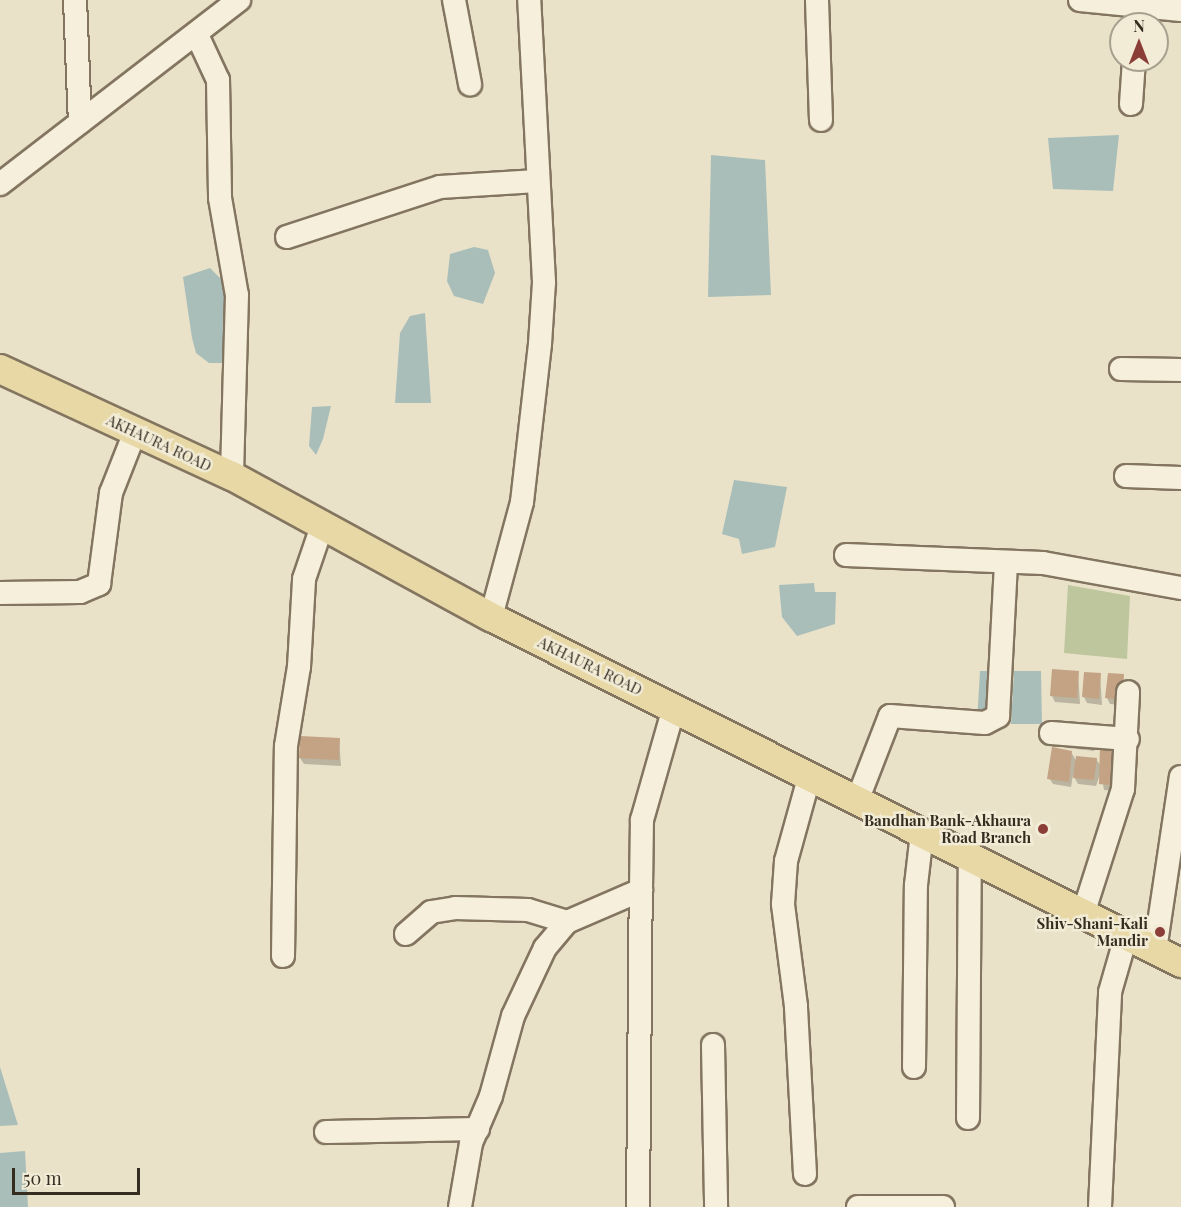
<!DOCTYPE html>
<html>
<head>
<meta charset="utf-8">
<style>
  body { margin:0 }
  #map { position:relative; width:1181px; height:1207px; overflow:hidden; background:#e9e2c9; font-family:"Playfair Display",serif }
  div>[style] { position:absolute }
  .green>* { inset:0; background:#bec69e }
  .water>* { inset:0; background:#a9beb9 }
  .shadow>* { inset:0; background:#0003 }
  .building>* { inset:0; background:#c3a383 }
  .roads { filter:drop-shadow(2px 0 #837560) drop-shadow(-2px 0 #837560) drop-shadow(0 2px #837560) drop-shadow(0 -2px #837560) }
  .minor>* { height:22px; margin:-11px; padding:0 11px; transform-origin:11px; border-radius:11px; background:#f5efdb }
  .major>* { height:28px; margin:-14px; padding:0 14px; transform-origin:14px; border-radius:14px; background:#e7d8a5 }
  .dots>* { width:16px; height:16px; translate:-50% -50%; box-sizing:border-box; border:3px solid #f2ecd7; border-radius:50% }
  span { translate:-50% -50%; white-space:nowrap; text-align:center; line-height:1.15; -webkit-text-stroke:5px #f2ecd7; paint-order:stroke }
  .street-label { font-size:15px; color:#362d21 }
  .poi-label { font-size:15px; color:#362d21; font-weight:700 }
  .right { translate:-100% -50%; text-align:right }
  .north { position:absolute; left:1109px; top:12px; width:60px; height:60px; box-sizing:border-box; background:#f2ecd7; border:2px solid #a7a08e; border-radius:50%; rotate:0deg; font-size:16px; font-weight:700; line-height:24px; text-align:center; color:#362d21 }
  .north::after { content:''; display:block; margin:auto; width:21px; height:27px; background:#8b3d37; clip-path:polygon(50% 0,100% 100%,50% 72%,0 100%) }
  .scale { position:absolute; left:12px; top:1168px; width:128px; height:27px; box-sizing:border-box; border:3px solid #362d21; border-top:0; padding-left:8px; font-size:18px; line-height:21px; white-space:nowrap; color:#362d21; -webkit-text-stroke:4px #f2ecd7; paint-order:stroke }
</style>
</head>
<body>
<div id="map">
  <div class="green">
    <div style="clip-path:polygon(1068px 585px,1130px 596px,1127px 659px,1064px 653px)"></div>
  </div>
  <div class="water">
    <div style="clip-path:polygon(1119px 135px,1113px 191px,1053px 189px,1048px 138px)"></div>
    <div style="clip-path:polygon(711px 155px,765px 160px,771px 295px,708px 297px)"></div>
    <div style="clip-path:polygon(474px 247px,488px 250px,495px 273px,483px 304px,454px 296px,447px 281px,450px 254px)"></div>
    <div style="clip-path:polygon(210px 268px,223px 281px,228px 363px,209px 363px,196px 353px,192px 338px,183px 277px)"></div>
    <div style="clip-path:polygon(425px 313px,431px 403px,395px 403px,400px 333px,410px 316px)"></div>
    <div style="clip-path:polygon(331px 406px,323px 439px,316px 455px,309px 446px,312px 407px)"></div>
    <div style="clip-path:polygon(734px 480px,787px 487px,775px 547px,742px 554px,739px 539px,722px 534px)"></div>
    <div style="clip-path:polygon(814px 583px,815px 592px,836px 592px,835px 624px,797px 636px,782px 617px,779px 585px)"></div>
    <div style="clip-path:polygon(980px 671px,1006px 671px,1004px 722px,977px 722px)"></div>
    <div style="clip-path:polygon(1014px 671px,1041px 671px,1042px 724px,1011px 724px)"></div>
    <div style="clip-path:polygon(0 1067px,18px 1125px,0 1126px)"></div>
    <div style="clip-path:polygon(25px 1151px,28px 1207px,0 1207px,0 1153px)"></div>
  </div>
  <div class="shadow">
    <div style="clip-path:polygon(1078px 672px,1080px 704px,1055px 702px,1052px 696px)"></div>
    <div style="clip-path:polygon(1100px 674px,1102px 705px,1087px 703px,1084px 697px)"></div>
    <div style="clip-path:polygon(1123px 675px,1125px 705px,1110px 704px,1107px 698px)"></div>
    <div style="clip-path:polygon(339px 739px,341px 766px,304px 764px,300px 758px)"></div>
    <div style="clip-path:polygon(1067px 740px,1095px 744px,1094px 751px,1068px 748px)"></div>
    <div style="clip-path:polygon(1071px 752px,1077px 762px,1096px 759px,1119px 791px,1104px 790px,1101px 772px,1096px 786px,1078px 784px,1073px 775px,1071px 787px,1053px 784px,1049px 778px)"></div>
  </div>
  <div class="building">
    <div style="clip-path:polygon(1052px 669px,1079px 671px,1077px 698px,1050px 696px)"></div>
    <div style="clip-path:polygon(1084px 672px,1101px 673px,1099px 699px,1082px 697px)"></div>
    <div style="clip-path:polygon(1108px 673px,1124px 674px,1122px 700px,1105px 698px)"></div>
    <div style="clip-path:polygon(300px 736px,340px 738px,339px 760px,299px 758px)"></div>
    <div style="clip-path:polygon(1100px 745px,1118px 746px,1117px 786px,1099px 784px)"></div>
    <div style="clip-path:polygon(1052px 747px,1072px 751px,1069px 782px,1047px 779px)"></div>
    <div style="clip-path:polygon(1076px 756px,1097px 758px,1094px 780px,1073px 778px)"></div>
  </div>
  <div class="roads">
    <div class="minor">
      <div style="left:75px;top:0;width:122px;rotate:87.7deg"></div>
      <div style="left:454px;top:0;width:86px;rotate:79.2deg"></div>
      <div style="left:817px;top:0;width:120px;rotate:88.1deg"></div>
      <div style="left:1080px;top:0;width:101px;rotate:5.7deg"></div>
      <div style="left:197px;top:35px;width:50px;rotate:65deg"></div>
      <div style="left:218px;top:80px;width:118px;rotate:89deg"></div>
      <div style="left:220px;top:198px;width:98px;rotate:80.1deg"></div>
      <div style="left:237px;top:295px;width:181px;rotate:91.6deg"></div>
      <div style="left:1131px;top:104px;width:44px;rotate:-86.1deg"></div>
      <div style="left:0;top:184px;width:302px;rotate:-37.6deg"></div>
      <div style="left:287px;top:237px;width:161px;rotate:-18.1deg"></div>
      <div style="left:440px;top:187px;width:97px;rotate:-3.5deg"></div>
      <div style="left:1121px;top:369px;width:60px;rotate:1deg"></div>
      <div style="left:1126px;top:476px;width:55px;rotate:2.1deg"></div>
      <div style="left:846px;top:555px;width:197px;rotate:2.3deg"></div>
      <div style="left:1043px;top:563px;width:140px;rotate:10.3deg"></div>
      <div style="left:0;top:593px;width:80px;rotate:-0.7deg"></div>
      <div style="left:80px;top:592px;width:21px;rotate:-23deg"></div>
      <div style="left:99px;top:584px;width:92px;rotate:-82.5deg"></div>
      <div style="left:111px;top:493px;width:66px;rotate:-68.5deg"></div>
      <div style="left:491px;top:617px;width:119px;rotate:-74.9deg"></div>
      <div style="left:522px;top:502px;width:159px;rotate:-83.5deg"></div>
      <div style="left:540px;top:344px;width:62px;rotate:-86.3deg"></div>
      <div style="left:544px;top:282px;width:282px;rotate:-93deg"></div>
      <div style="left:1051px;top:733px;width:77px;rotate:4.5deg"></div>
      <div style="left:857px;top:801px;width:91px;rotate:-68.8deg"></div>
      <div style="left:890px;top:716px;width:95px;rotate:4.2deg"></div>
      <div style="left:985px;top:723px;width:15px;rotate:-28deg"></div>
      <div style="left:998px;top:716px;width:154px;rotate:-87deg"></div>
      <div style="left:1084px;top:911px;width:128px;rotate:-72.3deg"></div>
      <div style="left:1123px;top:789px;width:97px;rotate:-87deg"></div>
      <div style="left:406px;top:934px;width:33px;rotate:-41deg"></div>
      <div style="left:431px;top:912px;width:24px;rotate:-9deg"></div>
      <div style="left:455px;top:908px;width:73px;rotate:1.6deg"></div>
      <div style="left:528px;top:910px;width:41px;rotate:17.1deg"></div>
      <div style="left:1155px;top:950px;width:175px;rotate:-81.5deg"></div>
      <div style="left:283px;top:956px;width:210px;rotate:-89.2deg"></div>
      <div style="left:286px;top:746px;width:80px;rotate:-80.7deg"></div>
      <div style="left:299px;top:667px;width:88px;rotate:-86.7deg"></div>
      <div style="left:304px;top:579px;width:56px;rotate:-71.2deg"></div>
      <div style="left:713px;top:1045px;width:162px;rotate:88.9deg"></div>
      <div style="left:914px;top:1067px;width:182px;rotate:-89.4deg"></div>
      <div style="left:916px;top:885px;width:52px;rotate:-83.4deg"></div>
      <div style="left:968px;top:1118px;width:264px;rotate:-89.6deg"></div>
      <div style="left:326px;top:1132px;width:152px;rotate:-1.1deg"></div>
      <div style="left:805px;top:1174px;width:168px;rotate:-93.1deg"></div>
      <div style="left:796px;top:1006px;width:103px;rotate:-97.3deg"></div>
      <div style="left:783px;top:904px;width:43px;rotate:-86deg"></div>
      <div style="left:786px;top:861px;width:86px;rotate:-74.5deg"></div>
      <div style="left:460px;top:1207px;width:65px;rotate:-80.2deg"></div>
      <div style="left:471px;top:1143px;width:51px;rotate:-66.9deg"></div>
      <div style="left:491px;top:1096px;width:83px;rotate:-74.6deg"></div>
      <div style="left:513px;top:1016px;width:75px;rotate:-64.8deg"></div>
      <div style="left:545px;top:948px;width:34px;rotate:-50deg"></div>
      <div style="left:567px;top:922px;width:81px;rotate:-23.4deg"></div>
      <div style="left:641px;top:890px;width:70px;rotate:-89.2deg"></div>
      <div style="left:642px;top:820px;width:116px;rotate:-74.1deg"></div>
      <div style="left:638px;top:1207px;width:317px;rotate:-89.5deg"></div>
      <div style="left:858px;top:1207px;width:85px"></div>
      <div style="left:1100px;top:1207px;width:215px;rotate:-87.3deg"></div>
      <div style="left:1110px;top:992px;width:61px;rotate:-73.9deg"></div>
    </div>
    <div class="major">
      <div style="left:0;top:369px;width:255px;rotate:24.8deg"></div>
      <div style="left:232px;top:476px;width:295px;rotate:28.6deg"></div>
      <div style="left:491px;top:617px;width:772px;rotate:26.63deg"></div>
    </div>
  </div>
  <div class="dots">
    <div style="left:1043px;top:829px;background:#8b3d37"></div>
    <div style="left:1160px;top:932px;background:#8b3d37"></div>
  </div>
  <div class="street-label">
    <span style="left:159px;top:443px;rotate:25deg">AKHAURA ROAD</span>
    <span style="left:590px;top:666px;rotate:26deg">AKHAURA ROAD</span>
  </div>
  <div class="poi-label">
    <span class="right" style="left:1031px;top:829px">Bandhan Bank-Akhaura<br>Road Branch</span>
    <span class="right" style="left:1148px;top:932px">Shiv-Shani-Kali<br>Mandir</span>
  </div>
  <div class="north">N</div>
  <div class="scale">50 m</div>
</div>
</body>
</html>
